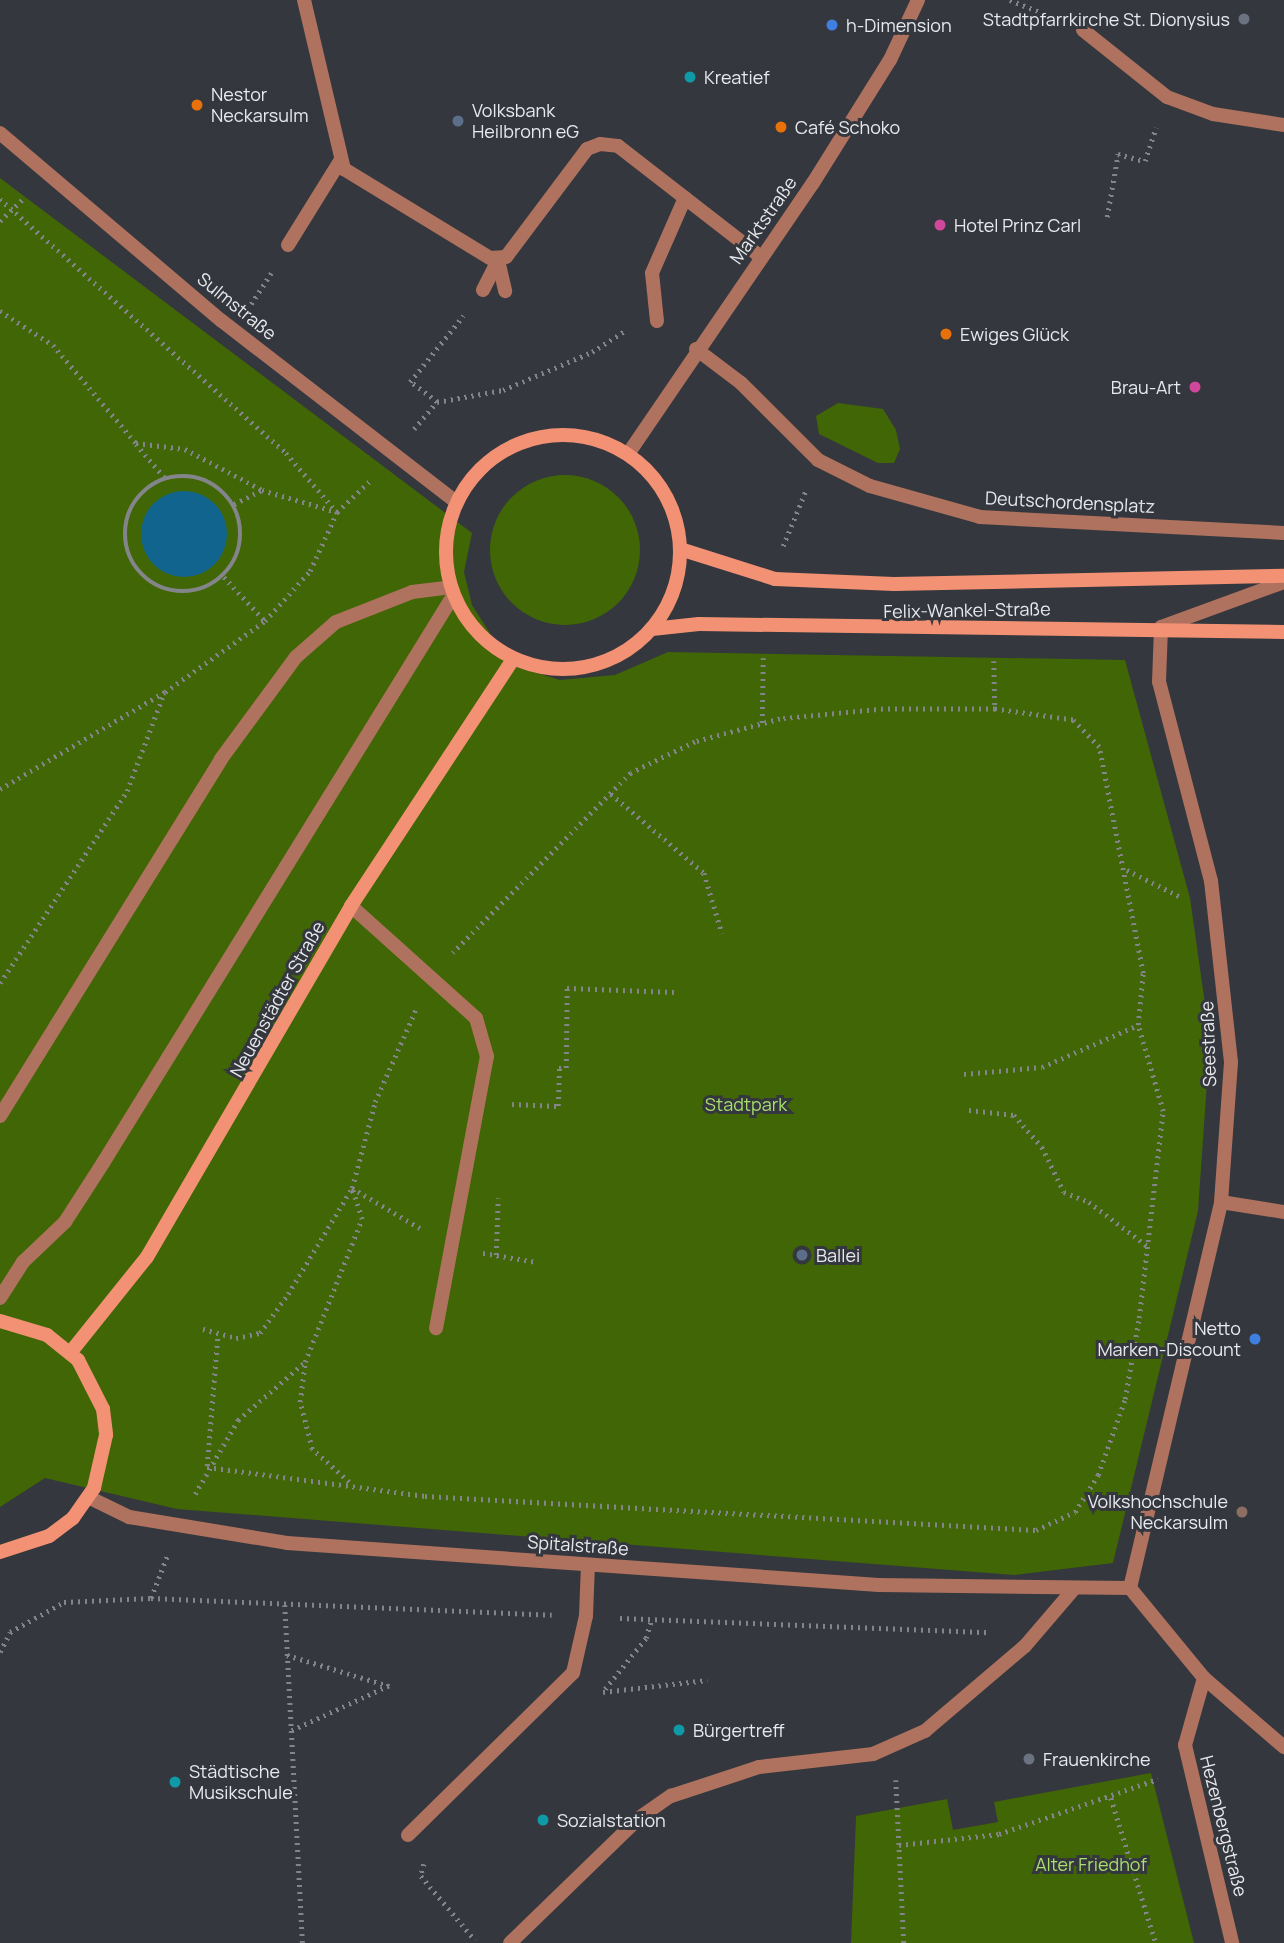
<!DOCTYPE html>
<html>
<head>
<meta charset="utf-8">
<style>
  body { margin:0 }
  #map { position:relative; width:1284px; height:1943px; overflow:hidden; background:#34373d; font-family:Manrope,sans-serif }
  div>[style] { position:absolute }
  .green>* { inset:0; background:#416605 }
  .round { border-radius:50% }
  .water>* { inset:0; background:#10648e }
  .path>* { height:4.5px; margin-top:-2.25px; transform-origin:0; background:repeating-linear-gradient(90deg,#83858a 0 2px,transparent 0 7px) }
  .path>.ring { margin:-2.25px; padding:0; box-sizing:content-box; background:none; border:4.5px solid #83858a; border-radius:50% }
  .service>* { height:14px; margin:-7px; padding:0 7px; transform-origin:7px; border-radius:7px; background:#af725f }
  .pedestrian>* { height:14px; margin:-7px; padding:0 7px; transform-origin:7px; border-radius:7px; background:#af725f }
  .minor>* { height:14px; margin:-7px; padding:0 7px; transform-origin:7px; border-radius:7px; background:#af725f }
  .tertiary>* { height:14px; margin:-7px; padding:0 7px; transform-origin:7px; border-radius:7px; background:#af725f }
  .secondary>* { height:14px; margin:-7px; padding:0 7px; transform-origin:7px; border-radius:7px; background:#f29173 }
  .secondary>.ring { margin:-7px; padding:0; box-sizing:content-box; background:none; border:14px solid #f29173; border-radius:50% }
  .dots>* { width:19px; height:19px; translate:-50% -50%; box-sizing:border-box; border:4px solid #34373d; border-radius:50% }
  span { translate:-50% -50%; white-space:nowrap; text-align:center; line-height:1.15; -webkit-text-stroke:6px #34373d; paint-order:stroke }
  .poi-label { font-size:18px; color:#e7e9ed }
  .right { translate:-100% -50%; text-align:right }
  .left { translate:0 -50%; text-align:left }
  .street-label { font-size:18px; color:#e7e9ed }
  .park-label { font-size:18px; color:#a9df6e }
</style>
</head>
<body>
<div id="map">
  <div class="green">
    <div style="clip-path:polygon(0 178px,472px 533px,464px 572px,472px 605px,510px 665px,560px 680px,615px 675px,668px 652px,1125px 660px,1190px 898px,1210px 1039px,1198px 1211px,1113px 1563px,1014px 1575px,177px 1509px,45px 1478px,0 1507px)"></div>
    <div style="clip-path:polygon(838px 403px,883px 409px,896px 430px,900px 449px,894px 463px,878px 463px,819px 434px,816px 416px)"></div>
    <div class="round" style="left:490px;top:475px;width:150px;height:150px"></div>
    <div style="clip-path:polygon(1151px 1773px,1194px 1943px,851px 1943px,856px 1816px,947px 1799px,953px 1830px,998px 1822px,994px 1802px)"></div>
  </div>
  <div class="water">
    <div class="round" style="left:141px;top:491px;width:86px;height:86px"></div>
  </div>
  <div class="path">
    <div style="left:1010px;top:0;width:45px;rotate:22deg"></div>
    <div style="left:0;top:199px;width:383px;rotate:41.6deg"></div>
    <div style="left:286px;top:453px;width:78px;rotate:49.2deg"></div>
    <div style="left:1107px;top:217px;width:64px;rotate:-80.1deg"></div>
    <div style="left:1118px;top:154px;width:28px;rotate:15deg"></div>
    <div style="left:1145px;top:161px;width:35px;rotate:-72deg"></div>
    <div style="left:0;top:221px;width:35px;rotate:-44deg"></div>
    <div style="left:251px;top:304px;width:37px;rotate:-57deg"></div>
    <div style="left:0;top:311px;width:63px;rotate:32.7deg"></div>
    <div style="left:53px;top:345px;width:128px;rotate:49.7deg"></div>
    <div style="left:136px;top:443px;width:49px;rotate:7deg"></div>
    <div style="left:185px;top:449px;width:87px;rotate:28deg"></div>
    <div style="left:262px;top:490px;width:78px;rotate:16.3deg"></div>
    <div style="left:437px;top:402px;width:34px;rotate:-143deg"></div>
    <div style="left:410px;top:382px;width:85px;rotate:-51.2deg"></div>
    <div style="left:414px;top:429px;width:35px;rotate:-50deg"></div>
    <div style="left:437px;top:402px;width:67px;rotate:-10.3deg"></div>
    <div style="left:503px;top:390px;width:97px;rotate:-23.1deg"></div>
    <div style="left:592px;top:352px;width:40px;rotate:-32.9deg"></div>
    <div style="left:136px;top:444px;width:45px;rotate:49.5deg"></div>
    <div class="ring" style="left:125px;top:476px;width:111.5px;height:111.5px"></div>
    <div style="left:234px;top:504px;width:31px;rotate:-27deg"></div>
    <div style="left:783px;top:546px;width:61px;rotate:-67.7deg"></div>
    <div style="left:224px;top:577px;width:60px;rotate:47deg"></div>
    <div style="left:994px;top:661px;width:48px;rotate:88.8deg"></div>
    <div style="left:762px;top:723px;width:65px;rotate:-89.1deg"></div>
    <div style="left:0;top:789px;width:191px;rotate:-30.5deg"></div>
    <div style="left:165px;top:692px;width:123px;rotate:-35.4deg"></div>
    <div style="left:265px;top:621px;width:67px;rotate:-48deg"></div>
    <div style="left:310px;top:571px;width:65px;rotate:-65.4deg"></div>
    <div style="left:337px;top:512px;width:48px;rotate:-43.3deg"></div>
    <div style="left:611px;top:794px;width:122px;rotate:40.3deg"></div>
    <div style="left:704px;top:873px;width:63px;rotate:73.3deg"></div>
    <div style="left:1127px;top:870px;width:58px;rotate:26.6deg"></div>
    <div style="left:0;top:983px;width:230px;rotate:-56.5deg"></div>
    <div style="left:127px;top:791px;width:105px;rotate:-69.3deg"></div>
    <div style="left:964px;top:1074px;width:78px;rotate:-5.1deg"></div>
    <div style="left:1042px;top:1067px;width:105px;rotate:-23.6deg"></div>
    <div style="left:512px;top:1104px;width:46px;rotate:2.5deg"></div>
    <div style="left:558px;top:1106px;width:38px;rotate:-88deg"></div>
    <div style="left:559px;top:1068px;width:7px"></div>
    <div style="left:566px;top:1068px;width:80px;rotate:-89.3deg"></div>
    <div style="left:567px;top:988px;width:107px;rotate:2.1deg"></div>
    <div style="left:969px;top:1110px;width:45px;rotate:6.3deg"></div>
    <div style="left:1014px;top:1115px;width:43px;rotate:48.8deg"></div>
    <div style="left:1042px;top:1147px;width:50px;rotate:63.9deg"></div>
    <div style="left:1064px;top:1192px;width:27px;rotate:22deg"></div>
    <div style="left:1089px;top:1202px;width:76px;rotate:37deg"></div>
    <div style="left:352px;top:1188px;width:79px;rotate:30.5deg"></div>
    <div style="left:483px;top:1253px;width:55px;rotate:9.5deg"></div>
    <div style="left:496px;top:1255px;width:57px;rotate:-88deg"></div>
    <div style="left:203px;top:1329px;width:34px;rotate:15deg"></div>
    <div style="left:236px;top:1338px;width:25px;rotate:-12deg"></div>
    <div style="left:260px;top:1333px;width:48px;rotate:-54.3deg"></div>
    <div style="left:288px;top:1294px;width:124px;rotate:-58.9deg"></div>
    <div style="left:352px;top:1188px;width:89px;rotate:-75deg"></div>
    <div style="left:375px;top:1102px;width:102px;rotate:-66.2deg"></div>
    <div style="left:207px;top:1466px;width:133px;rotate:-85.3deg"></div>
    <div style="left:207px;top:1467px;width:220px;rotate:7.6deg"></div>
    <div style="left:425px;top:1496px;width:612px;rotate:3.19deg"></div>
    <div style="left:1036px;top:1530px;width:43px;rotate:-24.8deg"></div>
    <div style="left:1075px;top:1512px;width:44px;rotate:-58.1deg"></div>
    <div style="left:1098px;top:1475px;width:81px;rotate:-70.4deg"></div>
    <div style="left:1125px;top:1399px;width:82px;rotate:-80.2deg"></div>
    <div style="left:1139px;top:1318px;width:208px;rotate:-83.4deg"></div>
    <div style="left:1163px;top:1111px;width:90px;rotate:-106.2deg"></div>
    <div style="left:1138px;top:1025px;width:52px;rotate:-84.5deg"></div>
    <div style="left:1143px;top:973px;width:230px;rotate:-101deg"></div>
    <div style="left:1099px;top:747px;width:37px;rotate:-134deg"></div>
    <div style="left:1073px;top:720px;width:79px;rotate:-172deg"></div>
    <div style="left:995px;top:709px;width:112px;rotate:180deg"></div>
    <div style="left:883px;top:709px;width:103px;rotate:174.5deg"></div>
    <div style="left:780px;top:719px;width:88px;rotate:164.9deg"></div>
    <div style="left:695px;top:742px;width:71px;rotate:154.2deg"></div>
    <div style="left:631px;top:773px;width:253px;rotate:134.7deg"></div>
    <div style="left:349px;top:1482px;width:50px;rotate:-138.3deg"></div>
    <div style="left:312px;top:1449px;width:49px;rotate:-104.3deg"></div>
    <div style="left:300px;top:1402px;width:40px;rotate:-82.9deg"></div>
    <div style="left:305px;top:1362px;width:154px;rotate:-68.3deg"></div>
    <div style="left:362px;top:1219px;width:32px;rotate:-108deg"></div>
    <div style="left:195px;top:1494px;width:86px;rotate:-59.8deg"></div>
    <div style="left:238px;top:1420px;width:89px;rotate:-40.9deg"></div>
    <div style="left:151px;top:1598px;width:401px;rotate:2.4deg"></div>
    <div style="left:285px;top:1605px;width:338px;rotate:87deg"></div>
    <div style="left:620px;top:1618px;width:369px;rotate:2.2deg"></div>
    <div style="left:0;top:1652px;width:22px;rotate:-63deg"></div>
    <div style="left:10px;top:1632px;width:62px;rotate:-29.1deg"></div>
    <div style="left:64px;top:1602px;width:87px;rotate:-2.6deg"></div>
    <div style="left:151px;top:1598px;width:45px;rotate:-69.1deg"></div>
    <div style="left:287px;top:1655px;width:107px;rotate:16.9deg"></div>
    <div style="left:389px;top:1686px;width:108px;rotate:155.3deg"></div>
    <div style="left:605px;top:1689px;width:65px;rotate:-51.2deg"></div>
    <div style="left:646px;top:1638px;width:19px;rotate:-74deg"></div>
    <div style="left:603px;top:1692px;width:105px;rotate:-6.6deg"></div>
    <div style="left:896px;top:1780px;width:163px;rotate:87.2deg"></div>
    <div style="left:1111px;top:1798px;width:152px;rotate:72.8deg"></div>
    <div style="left:899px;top:1845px;width:101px;rotate:-6.3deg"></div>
    <div style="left:999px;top:1834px;width:168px;rotate:-19.1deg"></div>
    <div style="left:424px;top:1864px;width:12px;rotate:104deg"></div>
    <div style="left:421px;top:1876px;width:84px;rotate:49.8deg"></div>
  </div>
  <div class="service">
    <div style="left:1083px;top:30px;width:107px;rotate:38.6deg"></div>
    <div style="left:1167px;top:97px;width:49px;rotate:20.3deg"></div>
    <div style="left:1213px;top:114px;width:72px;rotate:8.8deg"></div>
    <div style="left:351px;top:906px;width:168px;rotate:41.9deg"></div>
    <div style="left:476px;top:1018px;width:40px;rotate:74deg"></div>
    <div style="left:487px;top:1056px;width:277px;rotate:100.6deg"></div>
    <div style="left:0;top:1116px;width:420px;rotate:-58.2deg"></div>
    <div style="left:221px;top:759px;width:127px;rotate:-53.7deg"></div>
    <div style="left:296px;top:657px;width:53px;rotate:-41.2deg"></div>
    <div style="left:336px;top:622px;width:82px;rotate:-21.5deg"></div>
    <div style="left:412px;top:592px;width:38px;rotate:-7deg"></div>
    <div style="left:1221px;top:1202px;width:64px;rotate:9deg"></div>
    <div style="left:0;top:1298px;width:43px;rotate:-57.4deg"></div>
    <div style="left:23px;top:1262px;width:58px;rotate:-43.6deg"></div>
    <div style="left:65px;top:1222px;width:70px;rotate:-57.2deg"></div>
    <div style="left:103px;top:1163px;width:666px;rotate:-58.31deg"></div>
    <div style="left:408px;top:1835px;width:231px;rotate:-44.5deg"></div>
    <div style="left:573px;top:1673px;width:58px;rotate:-77.2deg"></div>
    <div style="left:586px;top:1616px;width:51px;rotate:-87.8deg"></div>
    <div style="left:510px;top:1943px;width:180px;rotate:-44.1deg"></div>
    <div style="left:639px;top:1818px;width:39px;rotate:-35deg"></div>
    <div style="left:671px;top:1796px;width:93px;rotate:-18.2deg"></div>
    <div style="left:759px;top:1767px;width:115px;rotate:-6.5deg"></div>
    <div style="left:873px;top:1754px;width:57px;rotate:-23.9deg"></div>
    <div style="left:925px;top:1731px;width:131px;rotate:-40.4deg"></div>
    <div style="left:1025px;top:1646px;width:74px;rotate:-49.4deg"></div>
  </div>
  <div class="pedestrian">
    <div style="left:304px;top:0;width:174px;rotate:76.7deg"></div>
    <div style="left:344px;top:169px;width:171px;rotate:31.4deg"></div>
    <div style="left:490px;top:258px;width:16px;rotate:-4deg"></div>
    <div style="left:506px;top:257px;width:135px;rotate:-53.1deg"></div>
    <div style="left:587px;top:149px;width:14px;rotate:-21deg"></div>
    <div style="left:600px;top:144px;width:18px;rotate:6deg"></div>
    <div style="left:618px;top:146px;width:181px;rotate:37.8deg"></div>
    <div style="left:288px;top:245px;width:99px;rotate:-58.2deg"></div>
    <div style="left:498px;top:260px;width:32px;rotate:77deg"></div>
    <div style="left:483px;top:290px;width:34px;rotate:-63deg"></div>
    <div style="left:657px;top:321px;width:48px;rotate:-95.9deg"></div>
    <div style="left:652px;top:273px;width:82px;rotate:-66.3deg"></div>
    <div style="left:696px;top:349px;width:56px;rotate:37.1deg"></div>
    <div style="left:741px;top:383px;width:109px;rotate:45deg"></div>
    <div style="left:818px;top:460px;width:58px;rotate:26.6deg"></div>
    <div style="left:870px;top:486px;width:114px;rotate:15.7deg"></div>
    <div style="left:980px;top:517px;width:304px;rotate:3deg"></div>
  </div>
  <div class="minor">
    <div style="left:0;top:133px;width:291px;rotate:40.3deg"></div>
    <div style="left:222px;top:321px;width:296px;rotate:37.7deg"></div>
    <div style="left:88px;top:1497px;width:46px;rotate:26deg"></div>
    <div style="left:129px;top:1517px;width:160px;rotate:9.3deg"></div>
    <div style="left:287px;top:1543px;width:593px;rotate:4.06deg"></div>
    <div style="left:879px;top:1585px;width:251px;rotate:0.7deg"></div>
    <div style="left:1130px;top:1588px;width:397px;rotate:-76.7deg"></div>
    <div style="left:1221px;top:1202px;width:140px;rotate:-85.9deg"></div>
    <div style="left:1231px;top:1062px;width:182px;rotate:-96.3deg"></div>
    <div style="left:1211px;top:881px;width:206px;rotate:-104.6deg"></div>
    <div style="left:1159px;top:682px;width:55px;rotate:-87.9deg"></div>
    <div style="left:1161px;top:627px;width:131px;rotate:-20.1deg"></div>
    <div style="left:1130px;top:1588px;width:117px;rotate:50.6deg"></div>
    <div style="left:1204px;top:1678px;width:106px;rotate:40.8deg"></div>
    <div style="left:1204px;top:1678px;width:70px;rotate:105.8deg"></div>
    <div style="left:1185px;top:1745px;width:204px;rotate:76.6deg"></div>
  </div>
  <div class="tertiary">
    <div style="left:628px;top:454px;width:328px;rotate:-55.7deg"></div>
    <div style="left:813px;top:183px;width:145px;rotate:-58deg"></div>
    <div style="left:890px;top:60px;width:66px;rotate:-65deg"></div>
  </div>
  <div class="secondary">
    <div class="ring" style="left:446px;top:435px;width:220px;height:220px"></div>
    <div style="left:680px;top:549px;width:100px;rotate:17.5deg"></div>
    <div style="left:775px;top:579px;width:119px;rotate:2.4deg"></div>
    <div style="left:894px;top:584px;width:390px;rotate:-1.2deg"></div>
    <div style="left:652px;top:629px;width:47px;rotate:-6.1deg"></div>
    <div style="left:699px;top:624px;width:585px;rotate:0.78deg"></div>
    <div style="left:0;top:1321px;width:49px;rotate:16.6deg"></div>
    <div style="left:47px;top:1335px;width:40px;rotate:39deg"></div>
    <div style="left:78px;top:1360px;width:55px;rotate:63deg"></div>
    <div style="left:103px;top:1409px;width:26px;rotate:83deg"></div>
    <div style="left:106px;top:1435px;width:54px;rotate:102.8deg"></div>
    <div style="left:94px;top:1488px;width:37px;rotate:125deg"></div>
    <div style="left:73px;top:1518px;width:30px;rotate:143deg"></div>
    <div style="left:49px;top:1536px;width:52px;rotate:161.9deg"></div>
    <div style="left:70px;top:1353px;width:123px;rotate:-51.3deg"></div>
    <div style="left:147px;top:1257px;width:406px;rotate:-59.8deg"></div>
    <div style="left:351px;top:906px;width:295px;rotate:-56.7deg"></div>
  </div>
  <div class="dots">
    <div style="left:1244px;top:19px;background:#6b7280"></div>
    <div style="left:832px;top:25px;background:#3f7fe0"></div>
    <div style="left:690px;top:77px;background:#0f9aa8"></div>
    <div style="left:197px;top:105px;background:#e8710a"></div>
    <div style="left:458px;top:121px;background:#5c6f8a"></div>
    <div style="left:781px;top:127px;background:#e8710a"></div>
    <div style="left:940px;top:225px;background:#d1479c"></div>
    <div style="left:946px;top:334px;background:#e8710a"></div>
    <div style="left:1195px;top:387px;background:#d1479c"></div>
    <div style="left:802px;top:1255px;background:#5c6f8a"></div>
    <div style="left:1255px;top:1339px;background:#3f7fe0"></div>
    <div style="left:1242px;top:1512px;background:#8d6e63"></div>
    <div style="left:679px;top:1730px;background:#0f9aa8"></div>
    <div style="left:1029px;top:1759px;background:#6b7280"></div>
    <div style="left:175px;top:1782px;background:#0f9aa8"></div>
    <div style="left:543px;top:1820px;background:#0f9aa8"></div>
  </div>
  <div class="poi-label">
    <span class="right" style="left:1230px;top:19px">Stadtpfarrkirche St. Dionysius</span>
    <span class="left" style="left:846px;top:25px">h-Dimension</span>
    <span class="left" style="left:704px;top:77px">Kreatief</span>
    <span class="left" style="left:211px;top:105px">Nestor<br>Neckarsulm</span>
    <span class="left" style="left:472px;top:121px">Volksbank<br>Heilbronn eG</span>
    <span class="left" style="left:795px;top:127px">Café Schoko</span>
    <span class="left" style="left:954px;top:225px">Hotel Prinz Carl</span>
    <span class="left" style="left:960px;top:334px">Ewiges Glück</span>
    <span class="right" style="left:1181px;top:387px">Brau-Art</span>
    <span class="left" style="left:816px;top:1255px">Ballei</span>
    <span class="right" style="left:1241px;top:1339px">Netto<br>Marken-Discount</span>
    <span class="right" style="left:1228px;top:1512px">Volkshochschule<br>Neckarsulm</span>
    <span class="left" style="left:693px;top:1730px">Bürgertreff</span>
    <span class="left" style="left:1043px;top:1759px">Frauenkirche</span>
    <span class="left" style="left:189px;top:1782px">Städtische<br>Musikschule</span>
    <span class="left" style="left:557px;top:1820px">Sozialstation</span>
  </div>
  <div class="street-label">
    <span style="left:763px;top:220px;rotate:-55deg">Marktstraße</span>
    <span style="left:237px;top:306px;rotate:39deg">Sulmstraße</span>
    <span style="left:1070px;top:502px;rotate:3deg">Deutschordensplatz</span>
    <span style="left:967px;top:610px;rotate:-1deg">Felix-Wankel-Straße</span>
    <span style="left:277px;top:999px;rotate:-61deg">Neuenstädter Straße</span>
    <span style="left:1208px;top:1044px;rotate:-92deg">Seestraße</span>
    <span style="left:578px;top:1545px;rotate:4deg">Spitalstraße</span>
    <span style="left:1224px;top:1826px;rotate:76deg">Hezenbergstraße</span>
  </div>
  <div class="park-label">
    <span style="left:746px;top:1104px">Stadtpark</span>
    <span style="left:1091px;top:1864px">Alter Friedhof</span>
  </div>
</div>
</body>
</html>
